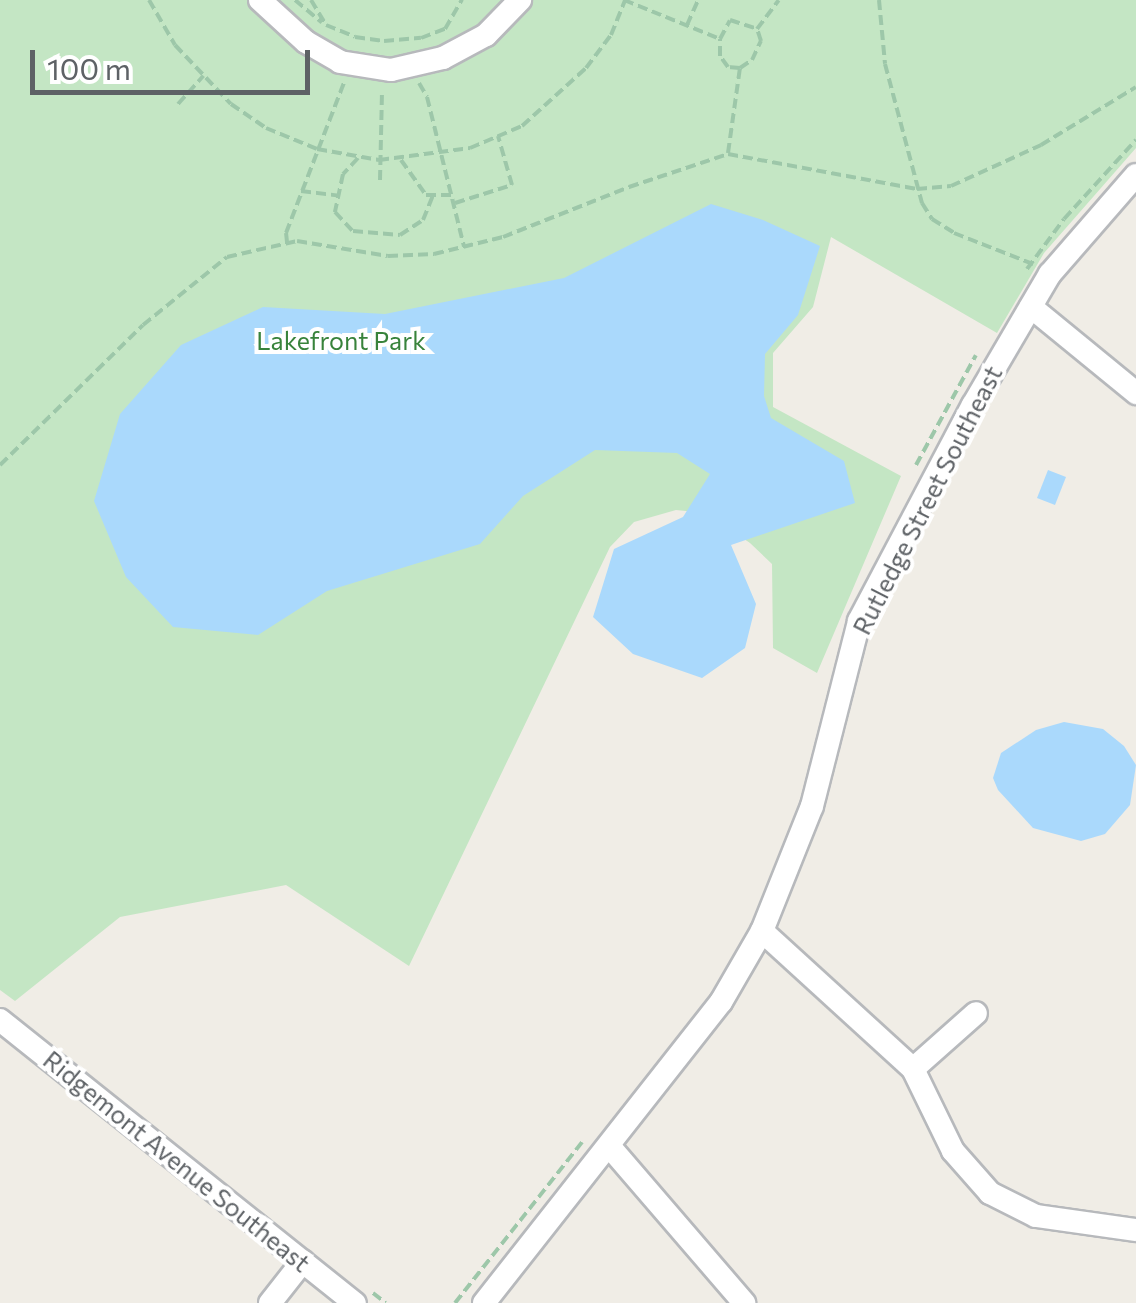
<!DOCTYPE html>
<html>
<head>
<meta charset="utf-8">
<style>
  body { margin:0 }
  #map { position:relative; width:1136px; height:1303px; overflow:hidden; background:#f0ede6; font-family:Commissioner,sans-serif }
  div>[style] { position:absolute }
  .green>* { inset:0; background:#c4e6c4 }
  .water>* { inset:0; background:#aad9fc }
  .path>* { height:4px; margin-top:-2px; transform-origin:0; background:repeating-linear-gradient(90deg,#9dc7a9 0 10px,transparent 0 15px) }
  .roads { filter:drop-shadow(2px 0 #b7b9bc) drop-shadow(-2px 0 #b7b9bc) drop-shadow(0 2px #b7b9bc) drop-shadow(0 -2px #b7b9bc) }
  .minor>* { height:22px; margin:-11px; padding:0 11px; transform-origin:11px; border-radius:11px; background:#fff }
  span { translate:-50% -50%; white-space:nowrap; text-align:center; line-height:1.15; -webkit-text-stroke:8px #fff; paint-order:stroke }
  .park-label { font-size:25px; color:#38833b }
  .street-label { font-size:25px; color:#5e6266 }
  .scale { position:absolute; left:30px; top:50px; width:280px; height:45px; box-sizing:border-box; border:5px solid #5e6266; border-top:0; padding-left:12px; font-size:30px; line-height:35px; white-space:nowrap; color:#5e6266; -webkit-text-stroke:8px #fff; paint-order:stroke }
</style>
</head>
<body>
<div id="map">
  <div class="green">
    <div style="clip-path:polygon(0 0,1136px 0,1136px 148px,1044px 253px,997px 333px,831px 237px,813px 307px,773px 353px,773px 407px,901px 476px,817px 673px,773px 648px,772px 564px,750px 543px,706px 513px,676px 510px,634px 522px,610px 547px,409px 966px,286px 885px,120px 917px,15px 1001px,0 990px)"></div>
  </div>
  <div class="water">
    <div style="clip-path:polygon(711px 204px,763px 220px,820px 246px,798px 315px,765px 354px,764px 396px,771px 418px,844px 461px,855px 503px,731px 545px,756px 604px,745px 648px,702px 678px,633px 654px,593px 617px,614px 549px,683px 517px,710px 474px,677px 453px,595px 450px,523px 496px,480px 544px,327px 591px,258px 635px,173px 627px,126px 577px,94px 501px,120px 414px,181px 345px,263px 307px,385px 314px,564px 278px)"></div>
    <div style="clip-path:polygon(1048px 470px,1066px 477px,1055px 505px,1037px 498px)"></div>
    <div style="clip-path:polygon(1064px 722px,1103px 729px,1124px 746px,1136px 765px,1130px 805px,1105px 834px,1081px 841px,1033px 828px,998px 790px,993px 778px,1001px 753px,1036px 730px)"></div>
  </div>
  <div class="path">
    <div style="left:149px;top:0;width:52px;rotate:60deg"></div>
    <div style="left:175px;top:45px;width:81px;rotate:46.5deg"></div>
    <div style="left:231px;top:104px;width:42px;rotate:34.4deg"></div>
    <div style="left:266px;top:128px;width:55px;rotate:22.4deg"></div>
    <div style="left:317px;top:149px;width:63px;rotate:10.1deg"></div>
    <div style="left:379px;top:160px;width:92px;rotate:-7.5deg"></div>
    <div style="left:470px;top:148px;width:56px;rotate:-22.9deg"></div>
    <div style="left:522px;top:126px;width:86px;rotate:-42.2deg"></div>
    <div style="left:586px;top:68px;width:41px;rotate:-52.9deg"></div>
    <div style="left:611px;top:35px;width:38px;rotate:-68deg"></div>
    <div style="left:295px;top:0;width:35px;rotate:40deg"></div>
    <div style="left:311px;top:0;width:29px;rotate:59deg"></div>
    <div style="left:326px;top:25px;width:31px;rotate:22deg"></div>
    <div style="left:355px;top:37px;width:29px;rotate:8deg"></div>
    <div style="left:384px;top:41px;width:37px;rotate:-5deg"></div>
    <div style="left:421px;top:38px;width:26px;rotate:-21deg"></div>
    <div style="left:445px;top:29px;width:34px;rotate:-60deg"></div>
    <div style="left:624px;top:0;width:104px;rotate:22.1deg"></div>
    <div style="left:879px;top:0;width:64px;rotate:84.6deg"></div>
    <div style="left:885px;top:64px;width:144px;rotate:75.1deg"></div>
    <div style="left:922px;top:203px;width:19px;rotate:58deg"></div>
    <div style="left:932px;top:219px;width:26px;rotate:32deg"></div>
    <div style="left:954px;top:233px;width:85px;rotate:21.4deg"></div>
    <div style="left:687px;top:25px;width:27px;rotate:-66deg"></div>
    <div style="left:740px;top:68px;width:12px;rotate:-175deg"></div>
    <div style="left:728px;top:67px;width:14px;rotate:-126deg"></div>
    <div style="left:720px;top:56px;width:17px;rotate:-90deg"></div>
    <div style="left:720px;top:39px;width:21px;rotate:-62deg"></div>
    <div style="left:730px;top:20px;width:28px;rotate:18deg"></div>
    <div style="left:419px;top:83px;width:16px;rotate:60deg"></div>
    <div style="left:427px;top:97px;width:154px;rotate:76.1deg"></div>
    <div style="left:178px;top:104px;width:38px;rotate:-48deg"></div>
    <div style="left:728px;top:153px;width:86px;rotate:-82deg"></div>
    <div style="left:740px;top:68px;width:14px;rotate:-34deg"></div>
    <div style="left:752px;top:60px;width:21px;rotate:-65deg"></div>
    <div style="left:761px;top:41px;width:13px;rotate:-108deg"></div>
    <div style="left:757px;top:29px;width:36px;rotate:-53deg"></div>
    <div style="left:358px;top:158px;width:22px;rotate:133deg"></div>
    <div style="left:343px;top:174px;width:39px;rotate:102deg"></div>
    <div style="left:335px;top:212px;width:26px;rotate:47deg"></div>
    <div style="left:353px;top:231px;width:47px;rotate:4.9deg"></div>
    <div style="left:400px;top:235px;width:27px;rotate:-33deg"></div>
    <div style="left:423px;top:220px;width:27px;rotate:-68deg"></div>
    <div style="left:401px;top:160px;width:43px;rotate:54.5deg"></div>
    <div style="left:426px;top:195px;width:25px"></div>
    <div style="left:380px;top:180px;width:90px;rotate:-88.7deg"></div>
    <div style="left:301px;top:191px;width:38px;rotate:7deg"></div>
    <div style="left:455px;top:203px;width:60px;rotate:-17.5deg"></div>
    <div style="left:512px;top:185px;width:51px;rotate:-105.9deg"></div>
    <div style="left:287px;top:242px;width:9px;rotate:-96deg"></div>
    <div style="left:286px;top:233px;width:161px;rotate:-68.9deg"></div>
    <div style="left:1027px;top:269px;width:62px;rotate:-53.5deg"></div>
    <div style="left:1064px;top:219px;width:107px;rotate:-47.7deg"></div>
    <div style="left:0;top:465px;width:200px;rotate:-44.4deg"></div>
    <div style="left:143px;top:325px;width:108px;rotate:-39deg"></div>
    <div style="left:227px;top:257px;width:72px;rotate:-12.9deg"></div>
    <div style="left:297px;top:241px;width:92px;rotate:9.4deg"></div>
    <div style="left:388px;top:256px;width:46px;rotate:-2.5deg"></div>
    <div style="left:434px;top:254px;width:71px;rotate:-13.8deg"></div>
    <div style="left:503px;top:237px;width:136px;rotate:-21.6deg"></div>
    <div style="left:629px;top:187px;width:104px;rotate:-18.4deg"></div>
    <div style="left:728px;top:154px;width:192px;rotate:10.5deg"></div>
    <div style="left:917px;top:189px;width:34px;rotate:-5deg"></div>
    <div style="left:951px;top:186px;width:99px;rotate:-24.5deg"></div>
    <div style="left:1041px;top:145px;width:111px;rotate:-31.4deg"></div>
    <div style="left:916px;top:465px;width:125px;rotate:-61.4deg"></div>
    <div style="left:373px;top:1293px;width:16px;rotate:38deg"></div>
    <div style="left:455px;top:1303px;width:205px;rotate:-51.7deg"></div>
  </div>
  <div class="roads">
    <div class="minor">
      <div style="left:260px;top:0;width:62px;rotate:42.4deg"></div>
      <div style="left:306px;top:42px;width:39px;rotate:30deg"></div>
      <div style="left:340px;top:62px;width:52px;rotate:8.9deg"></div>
      <div style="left:391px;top:70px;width:53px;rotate:-13deg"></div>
      <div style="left:443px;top:58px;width:49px;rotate:-28.1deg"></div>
      <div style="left:486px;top:35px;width:49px;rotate:-45.8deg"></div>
      <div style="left:1031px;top:307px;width:136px;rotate:39.3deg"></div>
      <div style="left:762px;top:931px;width:205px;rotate:42.4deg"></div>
      <div style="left:913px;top:1069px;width:91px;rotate:64deg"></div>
      <div style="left:953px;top:1151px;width:56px;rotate:48.6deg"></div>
      <div style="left:990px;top:1193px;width:51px;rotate:26.6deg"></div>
      <div style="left:1036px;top:1216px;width:101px;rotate:8deg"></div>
      <div style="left:0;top:1020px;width:454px;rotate:38.6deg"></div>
      <div style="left:913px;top:1069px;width:84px;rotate:-41.6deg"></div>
      <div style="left:610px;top:1147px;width:206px;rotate:49.3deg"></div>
      <div style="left:270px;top:1303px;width:53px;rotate:-51.8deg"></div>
      <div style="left:484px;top:1303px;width:383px;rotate:-51.8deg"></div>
      <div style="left:721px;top:1002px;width:82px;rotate:-60deg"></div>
      <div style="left:762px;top:931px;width:135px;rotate:-68.2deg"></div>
      <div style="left:812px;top:806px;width:191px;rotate:-75.7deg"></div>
      <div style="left:859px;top:621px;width:244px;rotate:-62.2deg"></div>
      <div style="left:973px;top:405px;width:152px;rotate:-59.6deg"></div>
      <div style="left:1050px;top:274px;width:131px;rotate:-49deg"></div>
    </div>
  </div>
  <div class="park-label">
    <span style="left:341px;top:340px">Lakefront Park</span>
  </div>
  <div class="street-label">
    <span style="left:927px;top:500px;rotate:-63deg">Rutledge Street Southeast</span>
    <span style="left:177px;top:1161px;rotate:39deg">Ridgemont Avenue Southeast</span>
  </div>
  <div class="scale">100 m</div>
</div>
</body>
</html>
